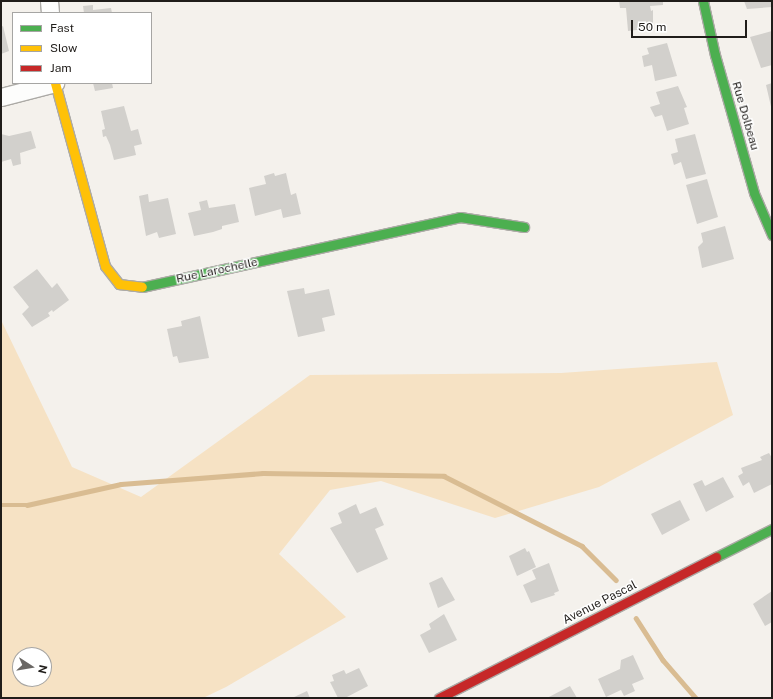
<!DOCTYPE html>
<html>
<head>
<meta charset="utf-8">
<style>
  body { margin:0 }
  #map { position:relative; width:773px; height:699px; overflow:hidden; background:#f4f1ec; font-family:"Public Sans",sans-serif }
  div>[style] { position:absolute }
  .green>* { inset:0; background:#f6e2c4 }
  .stream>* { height:4.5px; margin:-2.25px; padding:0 2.25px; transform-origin:2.25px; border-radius:2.25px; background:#d9bc92 }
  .building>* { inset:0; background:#d2d0cc }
  .roads { filter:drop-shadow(1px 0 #acaaa6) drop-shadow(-1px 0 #acaaa6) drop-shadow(0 1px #acaaa6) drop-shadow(0 -1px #acaaa6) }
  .street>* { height:17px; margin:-8.5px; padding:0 8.5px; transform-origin:8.5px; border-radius:8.5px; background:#fdfdfc }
  .fast>* { height:9px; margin:-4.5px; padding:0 4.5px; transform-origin:4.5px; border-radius:4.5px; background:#4caf50 }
  .slow>* { height:9px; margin:-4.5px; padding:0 4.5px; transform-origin:4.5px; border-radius:4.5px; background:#ffc107 }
  .jam>* { height:9px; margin:-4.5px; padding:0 4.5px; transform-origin:4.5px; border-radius:4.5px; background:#c62828 }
  span { translate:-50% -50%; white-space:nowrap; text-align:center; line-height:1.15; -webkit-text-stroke:3px #fff; paint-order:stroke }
  .street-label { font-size:12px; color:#201d1a }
  .frame { position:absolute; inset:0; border:2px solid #201d1a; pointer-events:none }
  .legend { position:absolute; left:12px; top:12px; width:140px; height:72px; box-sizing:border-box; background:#fff; border:1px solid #a6a5a3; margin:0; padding:5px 7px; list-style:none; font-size:12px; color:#201d1a }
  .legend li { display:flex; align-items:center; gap:8px; height:20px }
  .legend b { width:20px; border:1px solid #a6a5a3 }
  .north { position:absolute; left:12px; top:647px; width:40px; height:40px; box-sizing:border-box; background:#fff; border:1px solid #a6a5a3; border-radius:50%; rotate:102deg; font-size:11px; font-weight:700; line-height:16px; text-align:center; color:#201d1a }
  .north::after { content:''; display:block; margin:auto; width:14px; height:18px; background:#6a6764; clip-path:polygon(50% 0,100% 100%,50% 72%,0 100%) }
  .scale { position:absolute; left:631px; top:20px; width:116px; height:18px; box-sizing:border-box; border:2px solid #201d1a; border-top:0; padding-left:5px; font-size:12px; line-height:14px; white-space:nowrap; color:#201d1a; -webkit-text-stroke:3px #fff; paint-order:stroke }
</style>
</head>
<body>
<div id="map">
  <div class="green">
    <div style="clip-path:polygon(evenodd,1px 320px,72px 467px,141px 497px,310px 375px,561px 373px,717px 362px,733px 415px,599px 487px,495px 518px,381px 481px,330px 490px,279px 554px,346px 617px,226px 687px,203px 698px,1px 698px,1px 320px,20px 655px,44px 655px,44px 679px,20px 679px,20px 655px)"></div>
  </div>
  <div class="stream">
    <div style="left:1px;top:505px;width:26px"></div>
    <div style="left:27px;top:505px;width:96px;rotate:-12.6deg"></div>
    <div style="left:121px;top:484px;width:142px;rotate:-4.4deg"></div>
    <div style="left:263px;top:473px;width:181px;rotate:0.9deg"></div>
    <div style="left:444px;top:476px;width:155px;rotate:26.9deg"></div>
    <div style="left:582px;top:546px;width:48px;rotate:45deg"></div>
    <div style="left:636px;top:618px;width:50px;rotate:57.3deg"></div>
    <div style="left:663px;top:660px;width:50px;rotate:49deg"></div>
  </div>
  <div class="building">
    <div style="clip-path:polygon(619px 1px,663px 1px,663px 5px,650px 6px,651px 11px,653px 10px,653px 28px,628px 31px,626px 8px,620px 8px)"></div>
    <div style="clip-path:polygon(744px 1px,772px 1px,772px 7px,747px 9px)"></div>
    <div style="clip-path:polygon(93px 5px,93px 10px,111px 8px,112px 13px,84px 13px,83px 6px)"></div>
    <div style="clip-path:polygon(3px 26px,9px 51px,1px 54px,1px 27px)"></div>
    <div style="clip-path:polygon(772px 31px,772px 65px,761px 68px,750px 37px)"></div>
    <div style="clip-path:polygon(667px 43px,677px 76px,655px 81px,652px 65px,644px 67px,642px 56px,649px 54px,647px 48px)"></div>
    <div style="clip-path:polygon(93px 83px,112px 83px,113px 88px,95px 91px)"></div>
    <div style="clip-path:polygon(772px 83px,772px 111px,766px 85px)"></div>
    <div style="clip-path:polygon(678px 86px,687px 107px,684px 108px,689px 124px,667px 131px,662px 115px,655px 117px,650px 107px,660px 104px,656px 92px)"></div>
    <div style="clip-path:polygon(124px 106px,131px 131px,138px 129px,142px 144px,134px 146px,136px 155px,114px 160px,110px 145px,106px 136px,103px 137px,102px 130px,105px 129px,101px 111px)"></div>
    <div style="clip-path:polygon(31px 131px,36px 148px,20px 153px,21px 164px,13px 166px,11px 159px,1px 162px,1px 134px,9px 136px)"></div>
    <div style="clip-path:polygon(695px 134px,706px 174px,686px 179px,681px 162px,674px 165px,671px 154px,678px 152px,675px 139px)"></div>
    <div style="clip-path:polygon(274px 173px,275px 176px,286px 173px,291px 195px,296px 193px,301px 214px,283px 218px,281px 209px,255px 216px,249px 188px,266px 184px,264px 176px)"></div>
    <div style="clip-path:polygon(707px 179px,718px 217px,697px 224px,686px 185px)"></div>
    <div style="clip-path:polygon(148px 194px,149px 202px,168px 198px,176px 234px,159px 238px,157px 232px,146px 236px,139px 196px)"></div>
    <div style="clip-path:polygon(207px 200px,209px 208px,235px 204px,239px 222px,222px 226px,222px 229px,213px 232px,194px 236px,188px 213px,201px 210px,199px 202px)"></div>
    <div style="clip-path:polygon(725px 226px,734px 259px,702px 268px,698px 247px,703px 242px,701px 233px)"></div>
    <div style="clip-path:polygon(37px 269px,52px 288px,57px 283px,69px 300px,53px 312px,52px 310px,48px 313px,50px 316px,32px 327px,22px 314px,29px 307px,13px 287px)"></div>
    <div style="clip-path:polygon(304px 288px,305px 294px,329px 289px,335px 315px,322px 318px,325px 331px,298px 337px,287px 291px)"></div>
    <div style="clip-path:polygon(200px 316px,209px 358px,179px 363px,177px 356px,173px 357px,167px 329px,182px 326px,181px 321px)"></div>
    <div style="clip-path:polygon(769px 453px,772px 458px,772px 484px,754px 493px,749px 482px,743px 486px,738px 476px,743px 473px,741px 468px,762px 460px,760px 457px)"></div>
    <div style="clip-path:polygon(723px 477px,734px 497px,706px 512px,693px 484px,702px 480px,705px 486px)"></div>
    <div style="clip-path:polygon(680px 500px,690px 520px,662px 535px,651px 514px)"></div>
    <div style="clip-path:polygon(356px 504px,360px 514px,376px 507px,384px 525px,375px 529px,388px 559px,357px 573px,330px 528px,342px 523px,338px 513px)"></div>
    <div style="clip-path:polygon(525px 548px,527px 552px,529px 551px,536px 567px,517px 576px,509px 556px)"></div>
    <div style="clip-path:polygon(549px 563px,559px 591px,554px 593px,555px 595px,531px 603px,523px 585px,536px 579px,532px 570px)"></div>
    <div style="clip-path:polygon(442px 577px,455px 600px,438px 608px,429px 583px)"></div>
    <div style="clip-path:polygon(772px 591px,772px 622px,765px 626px,753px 604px)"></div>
    <div style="clip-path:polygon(444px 614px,457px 640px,429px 653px,420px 635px,431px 629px,429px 624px)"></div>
    <div style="clip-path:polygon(633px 655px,644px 679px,632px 684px,635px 691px,624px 696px,621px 690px,606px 697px,598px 679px,620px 669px,621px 660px)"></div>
    <div style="clip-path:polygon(359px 668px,368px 686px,345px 698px,338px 698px,330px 682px,334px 681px,332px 675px,344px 670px,346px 674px)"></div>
    <div style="clip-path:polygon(570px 686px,577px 698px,547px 698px)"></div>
    <div style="clip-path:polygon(307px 691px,310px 698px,292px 698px)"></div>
  </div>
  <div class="roads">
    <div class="street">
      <div style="left:49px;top:1px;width:12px;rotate:85deg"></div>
      <div style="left:1px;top:97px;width:56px;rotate:-14.5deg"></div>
    </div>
    <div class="fast">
      <div style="left:703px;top:1px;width:55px;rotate:77.5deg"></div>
      <div style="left:715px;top:55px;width:143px;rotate:74.2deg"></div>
      <div style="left:754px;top:193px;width:46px;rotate:66.8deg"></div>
      <div style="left:142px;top:287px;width:326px;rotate:-12.4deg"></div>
      <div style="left:460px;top:217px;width:65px;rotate:8.9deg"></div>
      <div style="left:716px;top:557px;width:63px;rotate:-26.6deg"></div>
    </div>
    <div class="slow">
      <div style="left:55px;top:83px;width:190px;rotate:74.7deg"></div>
      <div style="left:105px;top:266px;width:23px;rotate:52deg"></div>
      <div style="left:119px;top:284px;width:23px;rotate:7deg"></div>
    </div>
    <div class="jam">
      <div style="left:439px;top:698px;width:311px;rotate:-27deg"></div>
    </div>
  </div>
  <div class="street-label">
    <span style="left:745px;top:116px;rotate:74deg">Rue Dolbeau</span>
    <span style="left:217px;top:271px;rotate:-12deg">Rue Larochelle</span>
    <span style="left:600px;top:603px;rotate:-27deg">Avenue Pascal</span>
  </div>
  <div class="frame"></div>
  <ul class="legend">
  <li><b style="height:5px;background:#4caf50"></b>Fast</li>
  <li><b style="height:5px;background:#ffc107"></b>Slow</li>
  <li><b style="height:5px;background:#c62828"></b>Jam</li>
  </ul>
  <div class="north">N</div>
  <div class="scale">50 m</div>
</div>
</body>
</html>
